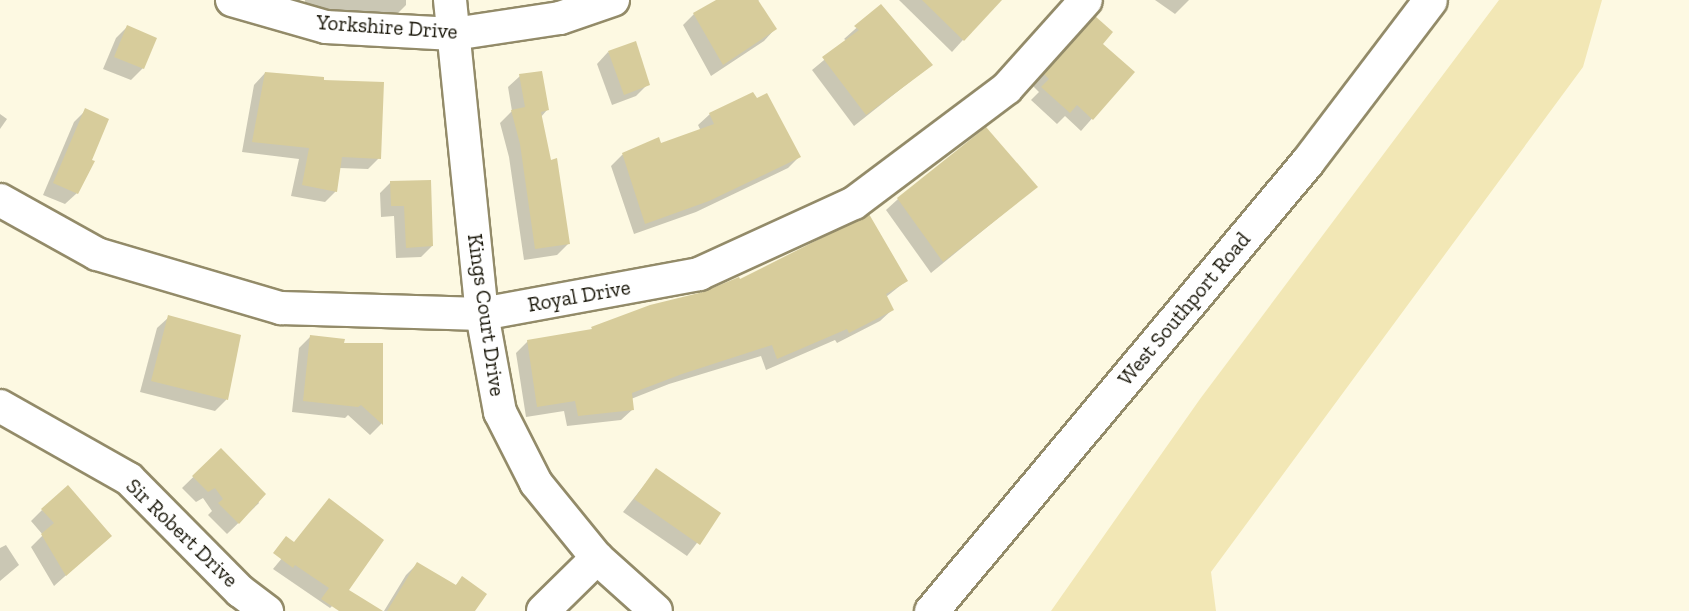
<!DOCTYPE html>
<html>
<head>
<meta charset="utf-8">
<style>
  body { margin:0 }
  #map { position:relative; width:1689px; height:611px; overflow:hidden; background:#fdf9e2; font-family:"Zilla Slab",serif }
  div>[style] { position:absolute }
  .green>* { inset:0; background:#f2e7b5 }
  .shadow>* { inset:0; background:#0003 }
  .building>* { inset:0; background:#d7cc9b }
  .roads { filter:drop-shadow(2px 0 #938b69) drop-shadow(-2px 0 #938b69) drop-shadow(0 2px #938b69) drop-shadow(0 -2px #938b69) }
  .minor>* { height:32px; margin:-16px; padding:0 16px; transform-origin:16px; border-radius:16px; background:#fff }
  .secondary>* { height:33px; margin:-16.5px; padding:0 16.5px; transform-origin:16.5px; border-radius:16.5px; background:#fff }
  span { translate:-50% -50%; white-space:nowrap; text-align:center; line-height:1.15; -webkit-text-stroke:5px #fff; paint-order:stroke }
  .street-label { font-size:21px; color:#181508 }
</style>
</head>
<body>
<div id="map">
  <div class="green">
    <div style="clip-path:polygon(1499px 0,1602px 0,1583px 67px,1211px 572px,1216px 611px,1051px 611px,1200px 399px)"></div>
  </div>
  <div class="shadow">
    <div style="clip-path:polygon(305px 0,406px 0,406px 5px,394px 17px,325px 10px,325px 8px,304px 6px)"></div>
    <div style="clip-path:polygon(718px 0,759px 0,757px 2px,775px 29px,764px 41px,711px 76px,683px 25px,694px 14px)"></div>
    <div style="clip-path:polygon(899px 0,999px 0,952px 52px)"></div>
    <div style="clip-path:polygon(1155px 0,1189px 0,1175px 14px)"></div>
    <div style="clip-path:polygon(881px 6px,931px 65px,854px 126px,812px 70px,847px 41px,844px 39px)"></div>
    <div style="clip-path:polygon(127px 27px,143px 68px,131px 80px,103px 69px,116px 38px)"></div>
    <div style="clip-path:polygon(1084px 30px,1133px 72px,1081px 131px,1065px 116px,1057px 124px,1031px 100px,1039px 92px,1033px 86px)"></div>
    <div style="clip-path:polygon(608px 52px,648px 84px,636px 96px,612px 105px,597px 64px)"></div>
    <div style="clip-path:polygon(265px 73px,379px 158px,368px 169px,339px 168px,336px 191px,325px 202px,291px 196px,299px 159px,242px 152px,254px 85px)"></div>
    <div style="clip-path:polygon(520px 76px,547px 110px,541px 117px,568px 244px,557px 255px,524px 260px,509px 157px,500px 123px,512px 111px,508px 87px)"></div>
    <div style="clip-path:polygon(756px 100px,799px 157px,788px 168px,696px 212px,634px 234px,611px 166px,622px 155px,658px 139px,660px 145px,701px 131px,698px 125px,710px 114px)"></div>
    <div style="clip-path:polygon(86px 110px,77px 193px,65px 204px,43px 195px,74px 122px)"></div>
    <div style="clip-path:polygon(0 114px,7px 119px,0 129px)"></div>
    <div style="clip-path:polygon(391px 182px,432px 246px,421px 257px,396px 258px,394px 216px,381px 217px,380px 193px)"></div>
    <div style="clip-path:polygon(1036px 187px,931px 273px,886px 210px,898px 199px)"></div>
    <div style="clip-path:polygon(906px 281px,886px 297px,892px 310px,880px 321px,837px 343px,835px 340px,766px 370px,761px 356px,669px 384px,631px 399px,633px 409px,621px 420px,567px 426px,564px 411px,526px 417px,516px 353px,528px 341px,589px 331px,739px 282px)"></div>
    <div style="clip-path:polygon(169px 317px,239px 336px,226px 400px,215px 411px,140px 392px,157px 328px)"></div>
    <div style="clip-path:polygon(311px 336px,343px 344px,381px 344px,381px 424px,370px 435px,348px 415px,345px 418px,292px 412px,299px 348px)"></div>
    <div style="clip-path:polygon(221px 450px,259px 503px,227px 534px,208px 515px,212px 511px,203px 498px,196px 502px,182px 488px)"></div>
    <div style="clip-path:polygon(656px 470px,719px 514px,687px 556px,623px 512px)"></div>
    <div style="clip-path:polygon(330px 500px,342px 597px,330px 608px,273px 569px)"></div>
    <div style="clip-path:polygon(42px 510px,110px 536px,54px 586px,31px 547px,43px 535px,31px 521px)"></div>
    <div style="clip-path:polygon(6px 545px,19px 565px,0 581px,0 548px)"></div>
    <div style="clip-path:polygon(417px 564px,455px 586px,463px 578px,473px 611px,384px 611px,406px 575px)"></div>
  </div>
  <div class="building">
    <div style="clip-path:polygon(716px 0,758px 0,777px 29px,723px 65px,693px 13px)"></div>
    <div style="clip-path:polygon(922px 0,1002px 0,964px 41px)"></div>
    <div style="clip-path:polygon(881px 4px,933px 65px,866px 115px,822px 57px,859px 30px,854px 26px)"></div>
    <div style="clip-path:polygon(1095px 16px,1113px 32px,1103px 44px,1135px 72px,1093px 120px,1077px 105px,1070px 113px,1041px 87px,1049px 79px,1044px 74px)"></div>
    <div style="clip-path:polygon(127px 25px,157px 38px,144px 69px,114px 57px)"></div>
    <div style="clip-path:polygon(636px 41px,650px 85px,624px 95px,608px 51px)"></div>
    <div style="clip-path:polygon(542px 71px,549px 110px,541px 112px,551px 160px,557px 158px,570px 244px,535px 249px,520px 144px,511px 110px,525px 107px,519px 74px)"></div>
    <div style="clip-path:polygon(265px 72px,324px 77px,324px 80px,384px 82px,381px 159px,342px 157px,337px 192px,302px 185px,309px 148px,252px 142px)"></div>
    <div style="clip-path:polygon(753px 92px,757px 98px,767px 93px,801px 157px,709px 201px,645px 224px,622px 153px,659px 137px,661px 143px,714px 124px,709px 113px)"></div>
    <div style="clip-path:polygon(85px 108px,109px 119px,92px 160px,95px 161px,78px 194px,53px 183px)"></div>
    <div style="clip-path:polygon(986px 127px,1038px 187px,943px 262px,897px 198px)"></div>
    <div style="clip-path:polygon(431px 180px,433px 246px,406px 248px,404px 206px,391px 206px,390px 181px)"></div>
    <div style="clip-path:polygon(869px 214px,908px 281px,886px 294px,894px 310px,849px 333px,847px 329px,777px 359px,772px 345px,682px 374px,632px 393px,634px 410px,578px 416px,575px 401px,537px 407px,527px 340px,592px 329px,591px 327px,650px 305px,703px 292px,739px 277px,740px 279px)"></div>
    <div style="clip-path:polygon(168px 315px,241px 335px,228px 400px,151px 381px)"></div>
    <div style="clip-path:polygon(310px 335px,345px 339px,344px 343px,383px 343px,383px 425px,361px 405px,358px 407px,303px 401px)"></div>
    <div style="clip-path:polygon(221px 448px,266px 494px,239px 524px,218px 503px,223px 499px,215px 488px,208px 492px,192px 476px)"></div>
    <div style="clip-path:polygon(656px 468px,721px 513px,700px 545px,634px 499px)"></div>
    <div style="clip-path:polygon(68px 485px,112px 536px,66px 576px,41px 534px,54px 523px,41px 509px)"></div>
    <div style="clip-path:polygon(329px 498px,384px 540px,349px 590px,383px 611px,339px 611px,321px 599px,329px 588px,295px 565px,293px 568px,273px 553px,286px 536px,294px 542px)"></div>
    <div style="clip-path:polygon(417px 562px,456px 585px,462px 576px,487px 594px,475px 611px,387px 611px)"></div>
  </div>
  <div class="roads">
    <div class="minor">
      <div style="left:232px;top:0;width:98px;rotate:16deg"></div>
      <div style="left:326px;top:27px;width:128px;rotate:3.1deg"></div>
      <div style="left:454px;top:34px;width:107px;rotate:-8.6deg"></div>
      <div style="left:560px;top:18px;width:56px;rotate:-18.8deg"></div>
      <div style="left:450px;top:0;width:316px;rotate:84.2deg"></div>
      <div style="left:482px;top:314px;width:100px;rotate:79.6deg"></div>
      <div style="left:500px;top:412px;width:80px;rotate:63.1deg"></div>
      <div style="left:536px;top:483px;width:97px;rotate:50.9deg"></div>
      <div style="left:597px;top:558px;width:79px;rotate:41.9deg"></div>
      <div style="left:0;top:200px;width:111px;rotate:29.1deg"></div>
      <div style="left:97px;top:254px;width:192px;rotate:16.4deg"></div>
      <div style="left:281px;top:308px;width:201px;rotate:1.7deg"></div>
      <div style="left:482px;top:314px;width:221px;rotate:-10.4deg"></div>
      <div style="left:699px;top:274px;width:170px;rotate:-24.6deg"></div>
      <div style="left:854px;top:203px;width:191px;rotate:-36.9deg"></div>
      <div style="left:1007px;top:88px;width:118px;rotate:-48.1deg"></div>
      <div style="left:0;top:406px;width:148px;rotate:29.5deg"></div>
      <div style="left:129px;top:479px;width:158px;rotate:45.3deg"></div>
      <div style="left:240px;top:591px;width:34px;rotate:37deg"></div>
      <div style="left:543px;top:611px;width:76px;rotate:-44.5deg"></div>
    </div>
    <div class="secondary">
      <div style="left:931px;top:611px;width:586px;rotate:-50.06deg"></div>
      <div style="left:1307px;top:162px;width:203px;rotate:-52.8deg"></div>
    </div>
  </div>
  <div class="street-label">
    <span style="left:387px;top:27px;rotate:4deg">Yorkshire Drive</span>
    <span style="left:579px;top:296px;rotate:-10deg">Royal Drive</span>
    <span style="left:1184px;top:309px;rotate:-50deg">West Southport Road</span>
    <span style="left:486px;top:315px;rotate:82deg">Kings Court Drive</span>
    <span style="left:182px;top:533px;rotate:44deg">Sir Robert Drive</span>
  </div>
</div>
</body>
</html>
